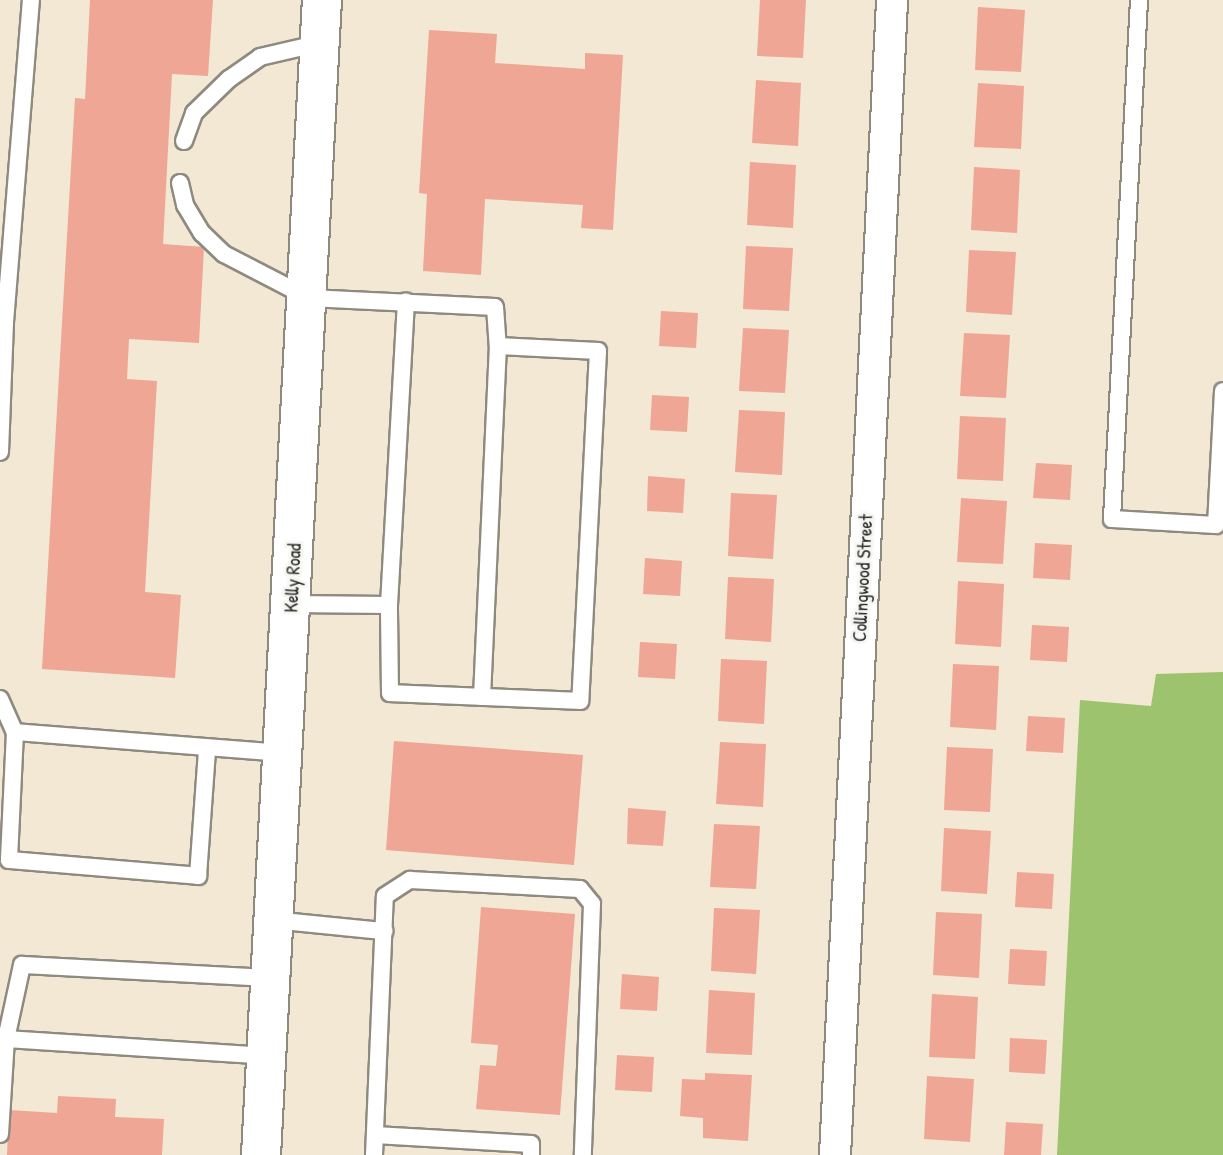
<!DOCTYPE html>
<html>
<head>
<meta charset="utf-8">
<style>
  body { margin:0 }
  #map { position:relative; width:1223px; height:1155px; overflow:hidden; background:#f2e8d4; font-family:"Patrick Hand",sans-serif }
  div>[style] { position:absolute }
  .green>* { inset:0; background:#9ec36e }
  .building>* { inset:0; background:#efa694 }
  .roads { filter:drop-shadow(2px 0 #8e8a80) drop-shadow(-2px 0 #8e8a80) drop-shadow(0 2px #8e8a80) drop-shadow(0 -2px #8e8a80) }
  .lane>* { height:16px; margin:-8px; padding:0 8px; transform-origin:8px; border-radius:8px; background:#fff }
  .street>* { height:30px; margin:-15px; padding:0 15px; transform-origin:15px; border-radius:15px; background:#fff }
  .secondary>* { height:38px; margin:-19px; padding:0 19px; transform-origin:19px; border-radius:19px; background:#fff }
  span { translate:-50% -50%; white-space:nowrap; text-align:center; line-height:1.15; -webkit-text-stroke:6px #f6f6f2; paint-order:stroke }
  .street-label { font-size:19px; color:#2b2b2b }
</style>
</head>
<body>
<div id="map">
  <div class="green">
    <div style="clip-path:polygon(1223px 672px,1223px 1155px,1057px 1155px,1080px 700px,1151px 706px,1156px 674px)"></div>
  </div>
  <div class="building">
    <div style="clip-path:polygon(90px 0,213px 0,208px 76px,172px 74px,163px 244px,204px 247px,199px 343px,129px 339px,127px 379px,157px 381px,145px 592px,181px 595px,175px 678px,42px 669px,75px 98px,85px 99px)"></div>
    <div style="clip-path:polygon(760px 0,806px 0,803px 58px,757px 56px)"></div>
    <div style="clip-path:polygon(978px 7px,1025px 10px,1021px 72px,975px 70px)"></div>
    <div style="clip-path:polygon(429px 30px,497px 34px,495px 63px,585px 69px,585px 53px,623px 55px,613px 230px,581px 228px,583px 205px,485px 199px,481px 275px,423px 271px,427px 194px,419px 193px)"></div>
    <div style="clip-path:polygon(756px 80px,801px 83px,798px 146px,752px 143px)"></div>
    <div style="clip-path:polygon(978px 83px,1024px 86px,1021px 149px,974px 147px)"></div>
    <div style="clip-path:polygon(750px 162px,796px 165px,793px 228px,747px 225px)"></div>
    <div style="clip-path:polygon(974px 167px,1020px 170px,1017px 233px,971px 230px)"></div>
    <div style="clip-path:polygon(746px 246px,793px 248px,789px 311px,743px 309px)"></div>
    <div style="clip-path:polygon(969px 250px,1016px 252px,1012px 315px,966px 312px)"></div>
    <div style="clip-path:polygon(661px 311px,698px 313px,696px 348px,659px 346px)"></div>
    <div style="clip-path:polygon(743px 328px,789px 330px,785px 393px,739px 391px)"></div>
    <div style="clip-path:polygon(964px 333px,1010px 335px,1006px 398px,960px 396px)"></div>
    <div style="clip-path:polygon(652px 395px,689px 397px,687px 432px,650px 430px)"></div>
    <div style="clip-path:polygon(739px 410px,785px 412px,782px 475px,735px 472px)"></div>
    <div style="clip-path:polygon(960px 416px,1006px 418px,1003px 481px,957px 479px)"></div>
    <div style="clip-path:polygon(1036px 463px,1072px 465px,1070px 500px,1033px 498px)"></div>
    <div style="clip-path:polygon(648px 476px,685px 479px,683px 513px,647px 511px)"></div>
    <div style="clip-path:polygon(731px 493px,777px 495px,773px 559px,728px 556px)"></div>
    <div style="clip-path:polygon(961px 498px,1007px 501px,1003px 564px,957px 562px)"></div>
    <div style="clip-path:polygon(1035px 543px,1072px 545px,1070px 580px,1033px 578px)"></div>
    <div style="clip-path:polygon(645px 558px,682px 561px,680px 596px,643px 594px)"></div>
    <div style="clip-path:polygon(728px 577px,774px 579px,771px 642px,725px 639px)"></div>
    <div style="clip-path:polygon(958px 581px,1004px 584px,1001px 647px,955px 644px)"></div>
    <div style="clip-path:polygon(1032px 625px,1069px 627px,1067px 662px,1030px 660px)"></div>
    <div style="clip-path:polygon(640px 642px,677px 644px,675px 679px,638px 677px)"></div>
    <div style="clip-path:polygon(721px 659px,767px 661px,764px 724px,718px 721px)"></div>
    <div style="clip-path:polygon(953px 664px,999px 666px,996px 730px,950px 727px)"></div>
    <div style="clip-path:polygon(1028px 716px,1065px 718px,1063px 753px,1026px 751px)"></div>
    <div style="clip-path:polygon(394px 741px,583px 755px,574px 865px,386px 850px)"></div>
    <div style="clip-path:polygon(720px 742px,766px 744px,763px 807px,716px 804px)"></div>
    <div style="clip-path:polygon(947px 747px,993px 749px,990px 812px,944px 810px)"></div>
    <div style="clip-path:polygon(628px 808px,666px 811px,663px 846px,627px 844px)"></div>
    <div style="clip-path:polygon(714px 824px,760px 826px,756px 889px,710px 887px)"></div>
    <div style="clip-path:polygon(944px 828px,991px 831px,987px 894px,941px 891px)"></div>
    <div style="clip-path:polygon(1017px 872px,1054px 874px,1052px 909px,1015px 907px)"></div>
    <div style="clip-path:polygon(481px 907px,575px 914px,560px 1115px,476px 1109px,480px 1065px,496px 1066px,498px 1045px,471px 1043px)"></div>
    <div style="clip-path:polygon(714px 908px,760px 910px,756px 974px,711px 971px)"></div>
    <div style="clip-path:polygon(936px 912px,982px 914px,979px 978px,933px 975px)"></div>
    <div style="clip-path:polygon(1010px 949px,1047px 951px,1045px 986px,1008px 984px)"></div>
    <div style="clip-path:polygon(622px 974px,659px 977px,657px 1011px,620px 1009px)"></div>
    <div style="clip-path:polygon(709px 990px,755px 993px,752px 1055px,706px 1053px)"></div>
    <div style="clip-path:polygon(932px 994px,978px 997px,975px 1059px,929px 1057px)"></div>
    <div style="clip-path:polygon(1010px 1038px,1047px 1040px,1045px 1074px,1009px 1072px)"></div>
    <div style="clip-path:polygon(617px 1055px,654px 1057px,652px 1092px,615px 1090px)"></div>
    <div style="clip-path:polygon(705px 1073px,752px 1075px,748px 1141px,703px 1138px,703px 1118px,680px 1116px,682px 1079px,705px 1080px)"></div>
    <div style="clip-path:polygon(927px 1076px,974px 1079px,970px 1142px,924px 1139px)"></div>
    <div style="clip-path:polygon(58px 1096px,116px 1099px,115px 1117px,164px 1119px,162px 1155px,7px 1155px,9px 1110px,57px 1113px)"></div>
    <div style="clip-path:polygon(1006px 1122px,1043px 1124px,1041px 1155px,1004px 1155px)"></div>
  </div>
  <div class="roads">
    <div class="lane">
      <div style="left:1139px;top:0;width:520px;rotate:92.98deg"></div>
      <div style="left:1112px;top:519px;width:104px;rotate:3.3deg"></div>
      <div style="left:1216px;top:525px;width:134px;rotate:-87deg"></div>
      <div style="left:184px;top:141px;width:30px;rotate:-70deg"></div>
      <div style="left:194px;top:113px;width:49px;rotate:-44.2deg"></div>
      <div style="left:229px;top:79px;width:38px;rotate:-35deg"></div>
      <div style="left:260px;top:57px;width:62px;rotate:-13.1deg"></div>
      <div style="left:180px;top:183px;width:23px;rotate:77deg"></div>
      <div style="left:185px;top:205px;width:33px;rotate:59deg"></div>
      <div style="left:202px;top:233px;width:30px;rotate:44deg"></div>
      <div style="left:224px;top:254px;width:96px;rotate:27.4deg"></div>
      <div style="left:309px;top:298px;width:186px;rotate:2.8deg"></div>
      <div style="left:495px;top:307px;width:39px;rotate:86deg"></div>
      <div style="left:498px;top:346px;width:100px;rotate:2.9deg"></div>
      <div style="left:598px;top:351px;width:350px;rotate:92.9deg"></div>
      <div style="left:580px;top:701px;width:190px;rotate:-177.6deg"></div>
      <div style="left:390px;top:693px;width:88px;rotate:-90.7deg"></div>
      <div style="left:389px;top:605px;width:97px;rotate:-179.4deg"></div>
      <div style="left:0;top:452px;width:130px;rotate:-87.8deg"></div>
      <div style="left:5px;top:322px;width:323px;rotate:-85.4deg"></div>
      <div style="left:389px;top:605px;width:304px;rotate:-86.8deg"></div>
      <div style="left:482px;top:697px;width:351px;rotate:-87.4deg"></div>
      <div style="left:0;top:699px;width:36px;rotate:66deg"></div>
      <div style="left:15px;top:732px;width:128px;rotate:92.7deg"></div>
      <div style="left:9px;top:860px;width:190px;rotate:4.8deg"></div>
      <div style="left:198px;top:876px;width:127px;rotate:-85.9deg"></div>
      <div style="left:15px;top:732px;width:270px;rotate:4.5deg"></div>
      <div style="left:273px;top:920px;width:112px;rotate:5.7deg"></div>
      <div style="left:6px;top:1039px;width:261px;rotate:3.7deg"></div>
      <div style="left:0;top:1134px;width:95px;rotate:-86.4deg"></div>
      <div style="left:6px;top:1039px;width:76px;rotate:-77.8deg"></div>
      <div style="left:22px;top:965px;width:249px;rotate:3deg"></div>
      <div style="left:375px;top:1135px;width:156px;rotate:3.3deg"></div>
      <div style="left:531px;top:1144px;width:11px;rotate:90deg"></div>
      <div style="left:374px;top:1155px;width:259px;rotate:-87.6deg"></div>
      <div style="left:385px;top:896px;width:30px;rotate:-33deg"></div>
      <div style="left:410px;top:880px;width:170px;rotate:3deg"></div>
      <div style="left:580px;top:889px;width:19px;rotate:51deg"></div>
      <div style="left:592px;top:904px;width:251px;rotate:92.1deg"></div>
    </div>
    <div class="street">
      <div style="left:835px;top:1155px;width:1156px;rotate:-87.17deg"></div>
    </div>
    <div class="secondary">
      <div style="left:261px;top:1155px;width:1157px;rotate:-86.98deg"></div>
    </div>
  </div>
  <div class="street-label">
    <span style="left:293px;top:578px;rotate:-87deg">Kelly Road</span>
    <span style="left:863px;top:578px;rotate:-87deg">Collingwood Street</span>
  </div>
</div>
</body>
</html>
